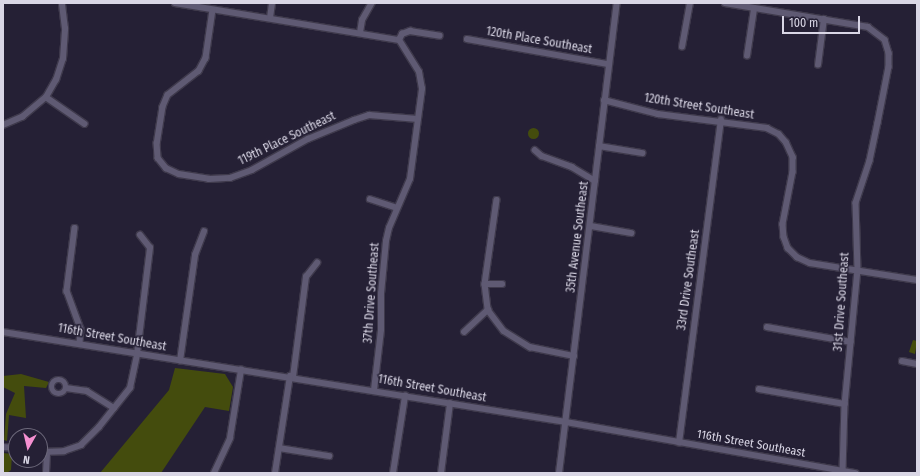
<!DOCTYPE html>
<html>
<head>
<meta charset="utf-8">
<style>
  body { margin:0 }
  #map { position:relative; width:920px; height:476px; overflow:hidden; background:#252035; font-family:"Fira Sans Condensed",sans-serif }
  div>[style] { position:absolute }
  .green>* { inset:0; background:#444c0d }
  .round { border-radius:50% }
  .roads { filter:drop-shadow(1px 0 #3f3a4c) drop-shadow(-1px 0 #3f3a4c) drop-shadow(0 1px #3f3a4c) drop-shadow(0 -1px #3f3a4c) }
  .minor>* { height:5.5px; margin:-2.75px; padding:0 2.75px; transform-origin:2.75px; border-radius:2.75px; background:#5f5a73 }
  .minor>.ring { margin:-2.75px; padding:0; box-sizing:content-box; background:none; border:5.5px solid #5f5a73; border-radius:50% }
  span { translate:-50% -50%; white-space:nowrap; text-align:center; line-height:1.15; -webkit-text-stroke:3px #252035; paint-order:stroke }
  .street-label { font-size:12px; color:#d9d6e5 }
  .frame { position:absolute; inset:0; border:4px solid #d9d6e5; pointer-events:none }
  .north { position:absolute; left:8px; top:428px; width:40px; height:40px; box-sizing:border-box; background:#252035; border:1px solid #6d697b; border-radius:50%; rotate:188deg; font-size:11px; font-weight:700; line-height:16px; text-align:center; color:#d9d6e5 }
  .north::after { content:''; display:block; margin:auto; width:14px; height:18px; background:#f590d1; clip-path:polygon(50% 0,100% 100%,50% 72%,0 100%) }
  .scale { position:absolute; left:782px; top:16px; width:78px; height:18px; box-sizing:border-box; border:2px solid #d9d6e5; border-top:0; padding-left:5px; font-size:12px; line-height:14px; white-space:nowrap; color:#d9d6e5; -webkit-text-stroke:3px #252035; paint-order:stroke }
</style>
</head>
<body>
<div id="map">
  <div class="green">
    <div class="round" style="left:527.5px;top:127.5px;width:11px;height:11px"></div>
    <div style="clip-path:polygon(913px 340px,917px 341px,915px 354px,909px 352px)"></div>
    <div style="clip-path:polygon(175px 368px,225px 374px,233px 387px,229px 411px,205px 407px,161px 473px,100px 473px,169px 390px)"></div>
    <div style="clip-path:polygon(21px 374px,49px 382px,46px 388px,24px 386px,26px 418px,9px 415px,7px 441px,4px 440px,6px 414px,15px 393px,3px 387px,3px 376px)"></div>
    <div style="clip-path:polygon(3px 453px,12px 454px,11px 470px,7px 473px,3px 473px)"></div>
  </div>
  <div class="roads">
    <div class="minor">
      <div style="left:175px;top:3px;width:227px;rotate:9.4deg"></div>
      <div style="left:725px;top:3px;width:145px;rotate:9.5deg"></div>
      <div style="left:868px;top:27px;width:21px;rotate:37deg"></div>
      <div style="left:885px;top:40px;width:14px;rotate:73deg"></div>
      <div style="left:889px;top:53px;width:14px;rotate:90deg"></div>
      <div style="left:889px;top:67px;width:57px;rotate:101.1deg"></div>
      <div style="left:878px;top:123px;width:39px;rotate:102deg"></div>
      <div style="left:870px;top:161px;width:44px;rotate:108.4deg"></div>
      <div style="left:856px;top:203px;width:67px;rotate:88.3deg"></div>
      <div style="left:858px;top:270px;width:135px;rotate:95.5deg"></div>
      <div style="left:845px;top:404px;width:69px;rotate:91.7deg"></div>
      <div style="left:213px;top:10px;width:49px;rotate:98.3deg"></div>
      <div style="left:206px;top:58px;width:15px;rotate:118deg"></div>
      <div style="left:199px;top:71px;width:39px;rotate:142deg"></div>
      <div style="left:168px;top:95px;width:13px;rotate:113deg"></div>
      <div style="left:163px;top:107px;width:36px;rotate:99deg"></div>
      <div style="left:157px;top:143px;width:15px;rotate:86deg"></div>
      <div style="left:158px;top:158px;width:13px;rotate:51deg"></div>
      <div style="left:166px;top:168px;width:14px;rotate:25deg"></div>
      <div style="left:179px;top:174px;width:30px;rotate:9deg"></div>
      <div style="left:209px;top:179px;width:21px;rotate:-3deg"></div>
      <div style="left:230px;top:178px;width:23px;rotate:-20deg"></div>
      <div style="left:252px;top:170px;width:64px;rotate:-29deg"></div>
      <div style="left:308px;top:139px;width:50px;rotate:-22.4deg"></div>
      <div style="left:354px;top:120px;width:16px;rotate:-18deg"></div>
      <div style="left:369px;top:115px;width:49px;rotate:4.7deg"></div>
      <div style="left:270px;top:18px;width:15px;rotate:-82deg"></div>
      <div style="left:360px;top:33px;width:13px;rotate:-81deg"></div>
      <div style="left:362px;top:20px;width:20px;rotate:-60deg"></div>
      <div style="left:467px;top:39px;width:143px;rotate:10.1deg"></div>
      <div style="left:399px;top:40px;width:7px;rotate:-63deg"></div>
      <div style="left:402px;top:34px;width:9px;rotate:-21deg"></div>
      <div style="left:410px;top:31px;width:30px;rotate:9deg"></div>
      <div style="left:682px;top:47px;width:45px;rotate:-79.7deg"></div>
      <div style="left:747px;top:56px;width:48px;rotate:-81.5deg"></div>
      <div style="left:818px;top:65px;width:46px;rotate:-82.6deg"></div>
      <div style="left:46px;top:97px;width:47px;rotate:34.7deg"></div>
      <div style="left:604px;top:100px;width:56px;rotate:14.5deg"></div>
      <div style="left:658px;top:114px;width:110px;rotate:7.3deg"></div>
      <div style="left:767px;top:128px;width:13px;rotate:27deg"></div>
      <div style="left:779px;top:134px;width:11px;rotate:49deg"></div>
      <div style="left:786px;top:142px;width:17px;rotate:65deg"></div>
      <div style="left:793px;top:157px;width:15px;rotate:90deg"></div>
      <div style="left:793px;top:172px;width:53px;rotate:100.9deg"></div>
      <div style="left:783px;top:224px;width:13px;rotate:86deg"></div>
      <div style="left:784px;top:237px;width:12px;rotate:70deg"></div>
      <div style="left:788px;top:248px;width:13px;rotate:45deg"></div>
      <div style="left:797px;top:257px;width:14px;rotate:25deg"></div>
      <div style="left:810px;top:263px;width:108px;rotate:9deg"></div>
      <div style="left:3px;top:125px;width:21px;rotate:-23deg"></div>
      <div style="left:22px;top:117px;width:31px;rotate:-40deg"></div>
      <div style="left:46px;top:97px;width:20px;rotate:-60deg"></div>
      <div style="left:56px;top:80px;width:22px;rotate:-72deg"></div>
      <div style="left:63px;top:59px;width:30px;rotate:-86deg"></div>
      <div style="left:65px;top:29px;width:26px;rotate:-97deg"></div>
      <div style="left:599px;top:146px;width:44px;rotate:9.2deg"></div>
      <div style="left:535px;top:150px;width:9px;rotate:41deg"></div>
      <div style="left:542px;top:156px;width:32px;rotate:20deg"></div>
      <div style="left:572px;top:167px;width:27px;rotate:31deg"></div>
      <div style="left:370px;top:199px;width:28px;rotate:18deg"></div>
      <div style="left:497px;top:200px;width:85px;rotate:98.1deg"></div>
      <div style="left:485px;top:284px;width:26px;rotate:83deg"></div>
      <div style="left:488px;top:310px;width:26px;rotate:53deg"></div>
      <div style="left:504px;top:331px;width:31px;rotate:32deg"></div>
      <div style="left:530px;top:347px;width:45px;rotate:11.6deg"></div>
      <div style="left:591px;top:226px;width:41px;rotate:9.9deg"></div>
      <div style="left:75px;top:228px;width:64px;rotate:97.2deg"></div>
      <div style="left:67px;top:291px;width:40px;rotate:69.8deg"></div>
      <div style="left:81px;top:329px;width:15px;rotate:94deg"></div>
      <div style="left:485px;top:284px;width:17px"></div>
      <div style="left:767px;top:327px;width:85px;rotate:10.1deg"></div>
      <div style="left:3px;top:332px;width:570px;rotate:9.08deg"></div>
      <div style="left:566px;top:422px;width:294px;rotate:10deg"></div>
      <div style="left:464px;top:332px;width:33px;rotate:-43deg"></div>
      <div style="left:180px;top:361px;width:107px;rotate:-81.9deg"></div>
      <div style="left:195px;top:255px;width:25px;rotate:-69deg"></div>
      <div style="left:902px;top:361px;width:15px;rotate:11deg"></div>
      <div style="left:293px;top:377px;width:101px;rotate:-82.6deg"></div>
      <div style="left:306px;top:277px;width:18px;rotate:-52deg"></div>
      <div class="ring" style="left:52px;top:380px;width:8.5px;height:8.5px"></div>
      <div style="left:66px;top:388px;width:21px;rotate:8deg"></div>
      <div style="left:87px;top:391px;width:32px;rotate:32deg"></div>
      <div style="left:759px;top:389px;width:87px;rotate:9.9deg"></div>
      <div style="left:374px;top:390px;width:60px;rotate:-83.3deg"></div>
      <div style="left:381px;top:330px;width:36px;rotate:-90deg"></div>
      <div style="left:381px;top:294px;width:53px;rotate:-84.6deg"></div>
      <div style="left:386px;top:241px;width:13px;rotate:-77deg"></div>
      <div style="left:389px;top:228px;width:53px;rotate:-66.8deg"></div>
      <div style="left:410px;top:179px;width:91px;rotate:-82.4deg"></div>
      <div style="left:422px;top:89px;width:17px;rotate:-100deg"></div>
      <div style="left:419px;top:72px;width:38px;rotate:-122deg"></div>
      <div style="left:679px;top:443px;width:326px;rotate:-82.6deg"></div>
      <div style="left:3px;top:447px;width:13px;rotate:4deg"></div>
      <div style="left:279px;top:448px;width:51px;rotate:9.1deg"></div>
      <div style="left:40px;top:452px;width:24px;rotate:-2deg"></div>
      <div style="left:64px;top:451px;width:18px;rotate:-19deg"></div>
      <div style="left:81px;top:445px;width:25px;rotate:-45deg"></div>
      <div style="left:99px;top:427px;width:50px;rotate:-51.5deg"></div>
      <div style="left:130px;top:388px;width:35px;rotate:-78deg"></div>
      <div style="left:137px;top:354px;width:107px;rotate:-83deg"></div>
      <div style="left:150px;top:248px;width:16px;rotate:-128deg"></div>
      <div style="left:46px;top:473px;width:20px;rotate:-87deg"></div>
      <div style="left:214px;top:473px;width:38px;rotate:-65deg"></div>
      <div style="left:230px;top:438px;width:69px;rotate:-80.8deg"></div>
      <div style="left:275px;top:473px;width:98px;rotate:-81.2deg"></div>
      <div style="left:393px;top:473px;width:78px;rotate:-81.1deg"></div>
      <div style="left:441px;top:473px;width:70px;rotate:-82.6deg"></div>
      <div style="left:559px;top:473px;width:474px;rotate:-83deg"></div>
    </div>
  </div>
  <div class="street-label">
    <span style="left:539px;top:41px;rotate:10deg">120th Place Southeast</span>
    <span style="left:699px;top:107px;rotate:9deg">120th Street Southeast</span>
    <span style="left:287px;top:139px;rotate:-26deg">119th Place Southeast</span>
    <span style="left:578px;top:237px;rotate:-83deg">35th Avenue Southeast</span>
    <span style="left:689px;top:280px;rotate:-82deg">33rd Drive Southeast</span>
    <span style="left:372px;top:293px;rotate:-86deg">37th Drive Southeast</span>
    <span style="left:842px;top:302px;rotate:-86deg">31st Drive Southeast</span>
    <span style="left:112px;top:338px;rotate:10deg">116th Street Southeast</span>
    <span style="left:432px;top:389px;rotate:10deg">116th Street Southeast</span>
    <span style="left:751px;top:444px;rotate:10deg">116th Street Southeast</span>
  </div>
  <div class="frame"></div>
  <div class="north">N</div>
  <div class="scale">100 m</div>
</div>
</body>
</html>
